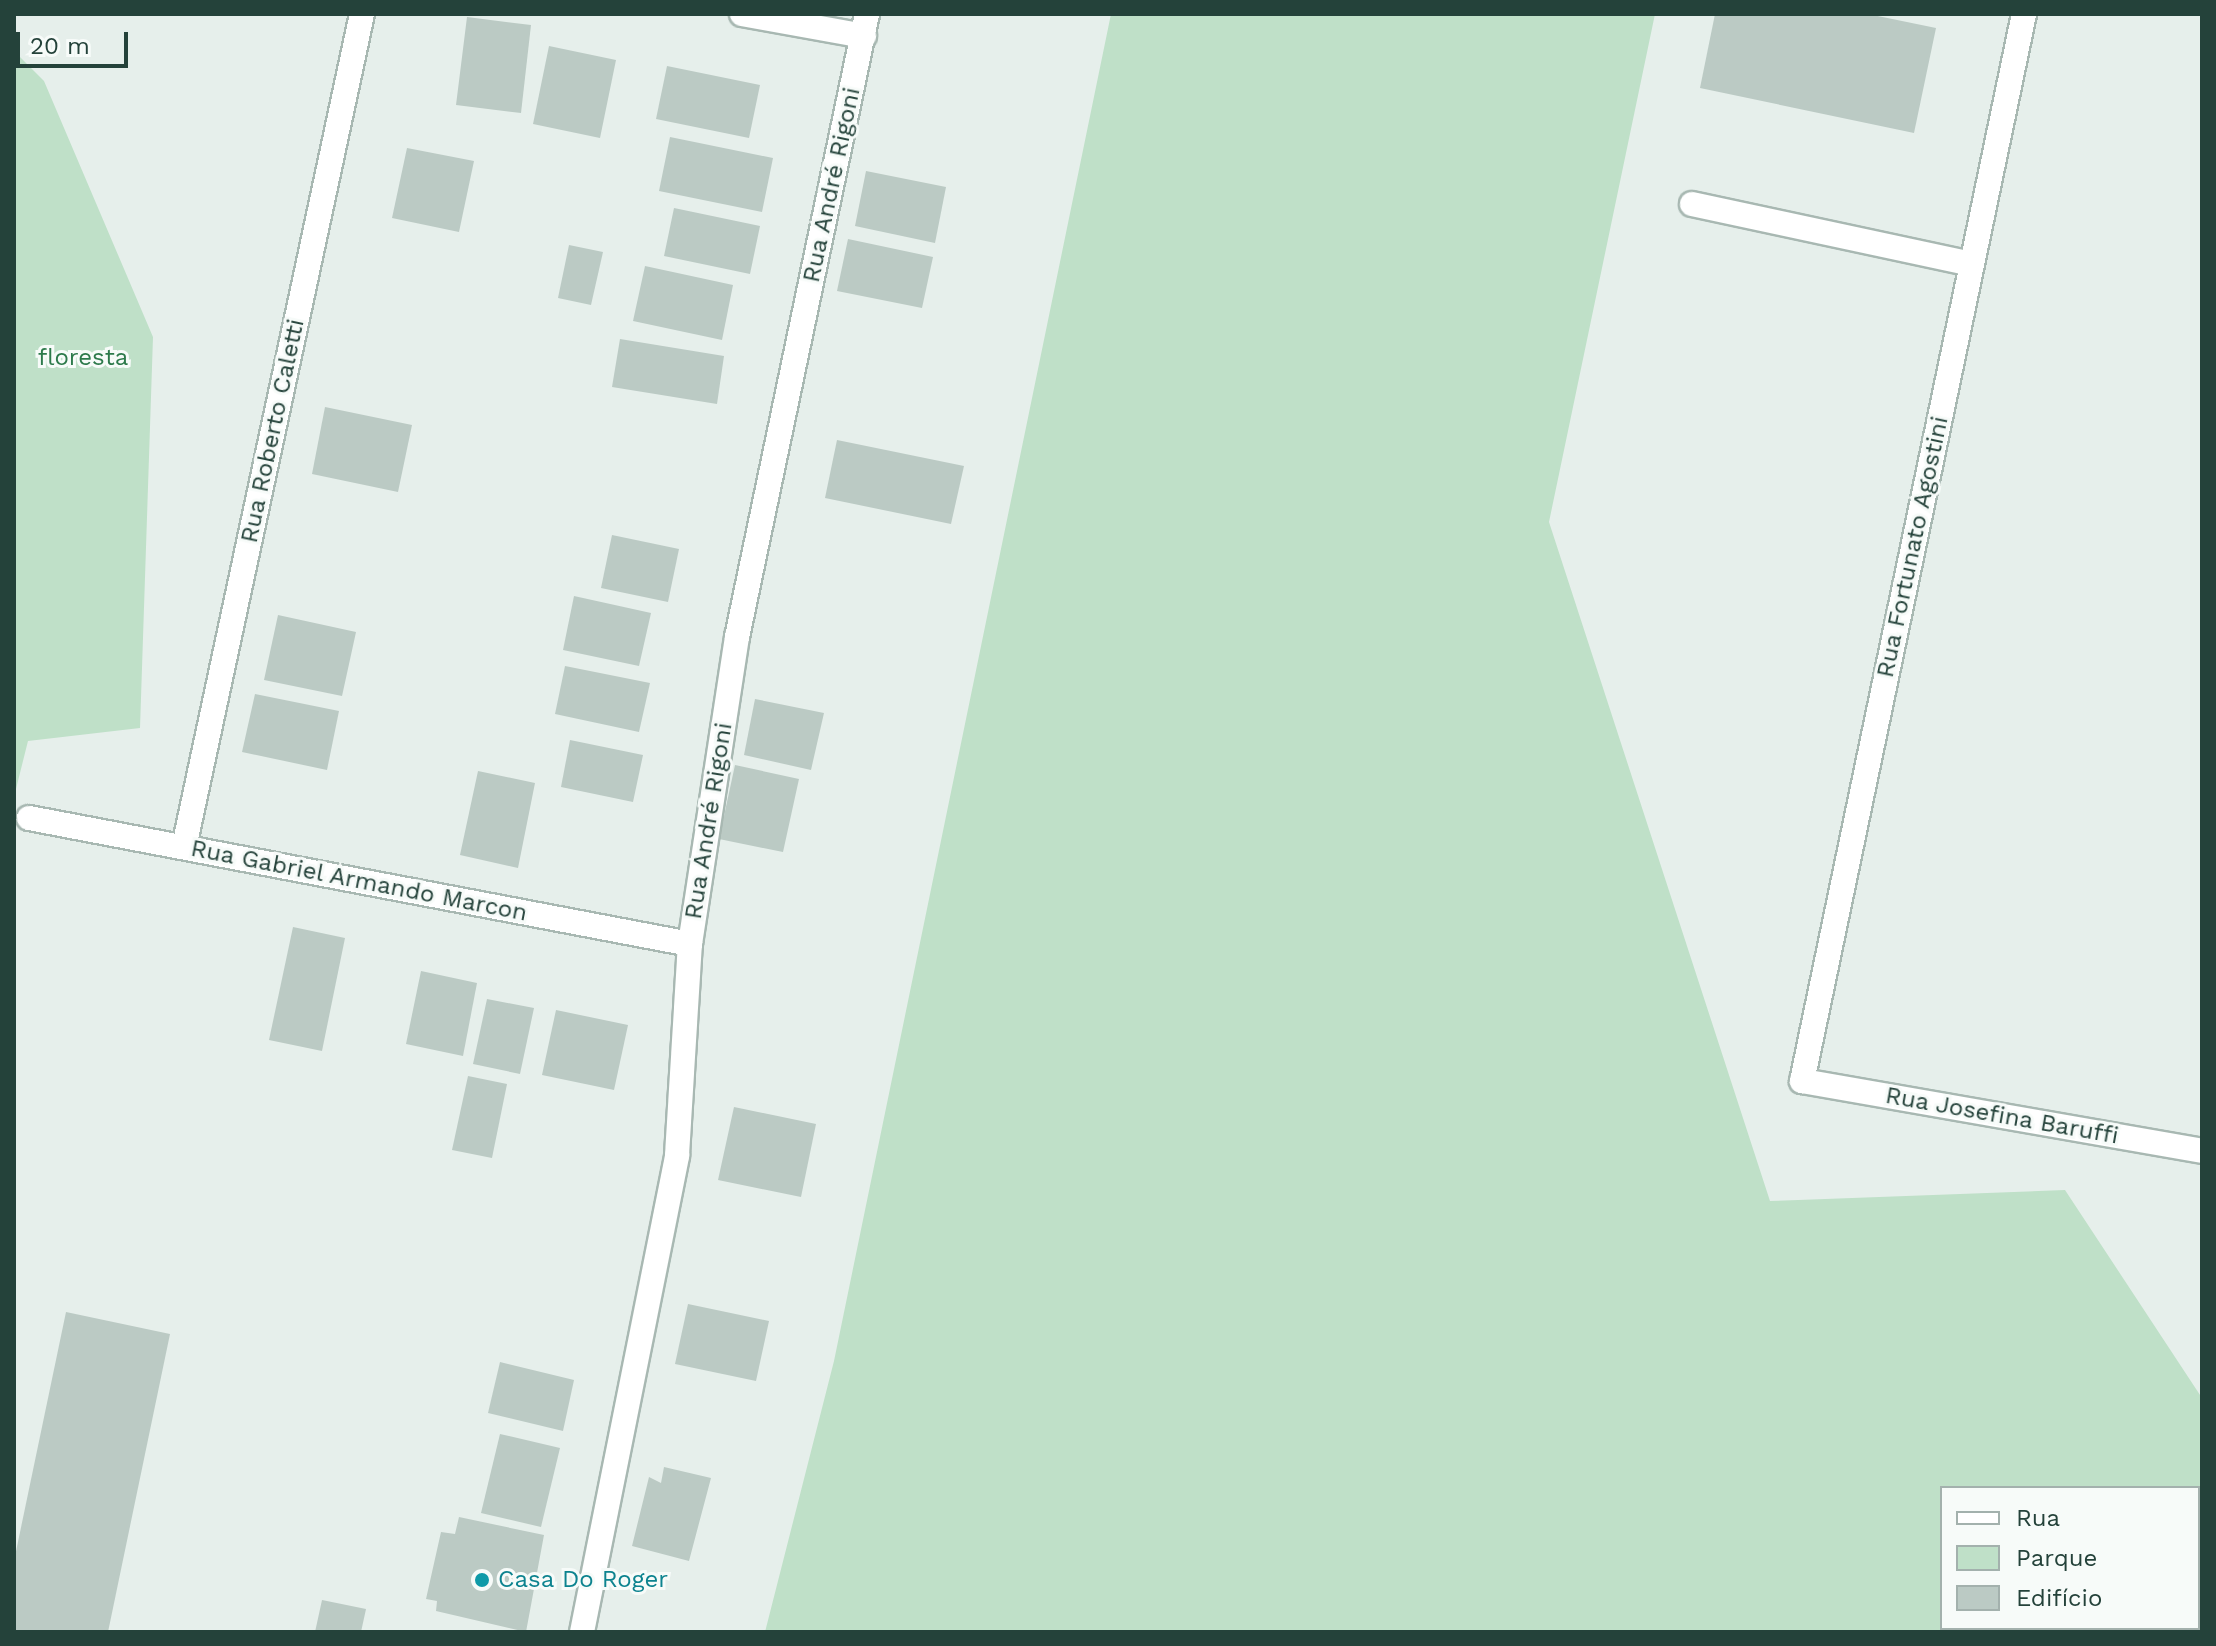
<!DOCTYPE html>
<html>
<head>
<meta charset="utf-8">
<style>
  body { margin:0 }
  #map { position:relative; width:2216px; height:1646px; overflow:hidden; background:#e6efeb; font-family:"Work Sans",sans-serif }
  div>[style] { position:absolute }
  .green>* { inset:0; background:#bfe0c8 }
  .building>* { inset:0; background:#bbcac4 }
  .roads { filter:drop-shadow(2px 0 #a8b8b2) drop-shadow(-2px 0 #a8b8b2) drop-shadow(0 2px #a8b8b2) drop-shadow(0 -2px #a8b8b2) }
  .minor>* { height:24px; margin:-12px; padding:0 12px; transform-origin:12px; border-radius:12px; background:#fff }
  .dots>* { width:22px; height:22px; translate:-50% -50%; box-sizing:border-box; border:4px solid #f7fbf9; border-radius:50% }
  span { translate:-50% -50%; white-space:nowrap; text-align:center; line-height:1.15; -webkit-text-stroke:6px #f7fbf9; paint-order:stroke }
  .street-label { font-size:24px; color:#24423a }
  .park-label { font-size:24px; color:#2d7a4b }
  .culture-label { font-size:24px; color:#0d838f }
  .left { translate:0 -50%; text-align:left }
  .frame { position:absolute; inset:0; border:16px solid #24423a; pointer-events:none }
  .legend { position:absolute; left:1940px; top:1486px; width:260px; height:144px; box-sizing:border-box; background:#f7fbf9; border:2px solid #a3b1ad; margin:0; padding:10px 14px; list-style:none; font-size:24px; color:#24423a }
  .legend li { display:flex; align-items:center; gap:16px; height:40px }
  .legend b { width:40px; border:2px solid #a3b1ad }
  .scale { position:absolute; left:16px; top:32px; width:112px; height:36px; box-sizing:border-box; border:4px solid #24423a; border-top:0; padding-left:10px; font-size:24px; line-height:28px; white-space:nowrap; color:#24423a; -webkit-text-stroke:6px #f7fbf9; paint-order:stroke }
</style>
</head>
<body>
<div id="map">
  <div class="green">
    <div style="clip-path:polygon(evenodd,1111px 14px,1655px 14px,1549px 522px,1770px 1201px,2065px 1190px,2202px 1398px,2202px 1632px,765px 1632px,834px 1361px,1111px 14px,1942px 1488px,2198px 1488px,2198px 1628px,1942px 1628px,1942px 1488px)"></div>
    <div style="clip-path:polygon(14px 51px,44px 81px,153px 337px,140px 728px,28px 741px,14px 797px)"></div>
  </div>
  <div class="building">
    <div style="clip-path:polygon(1715px 14px,1868px 14px,1936px 28px,1914px 133px,1700px 88px)"></div>
    <div style="clip-path:polygon(467px 17px,531px 25px,521px 113px,456px 105px)"></div>
    <div style="clip-path:polygon(549px 46px,616px 60px,600px 138px,533px 124px)"></div>
    <div style="clip-path:polygon(667px 66px,760px 85px,749px 138px,656px 119px)"></div>
    <div style="clip-path:polygon(670px 137px,773px 158px,762px 212px,659px 191px)"></div>
    <div style="clip-path:polygon(407px 148px,474px 161px,459px 232px,392px 218px)"></div>
    <div style="clip-path:polygon(866px 171px,946px 187px,935px 243px,855px 226px)"></div>
    <div style="clip-path:polygon(674px 208px,760px 226px,750px 274px,664px 256px)"></div>
    <div style="clip-path:polygon(848px 239px,933px 257px,922px 308px,837px 291px)"></div>
    <div style="clip-path:polygon(569px 245px,603px 252px,591px 305px,558px 298px)"></div>
    <div style="clip-path:polygon(645px 266px,733px 285px,722px 340px,633px 321px)"></div>
    <div style="clip-path:polygon(620px 339px,724px 356px,717px 404px,612px 387px)"></div>
    <div style="clip-path:polygon(325px 407px,412px 425px,398px 492px,312px 474px)"></div>
    <div style="clip-path:polygon(837px 440px,964px 466px,951px 524px,825px 498px)"></div>
    <div style="clip-path:polygon(612px 535px,679px 549px,668px 602px,601px 588px)"></div>
    <div style="clip-path:polygon(574px 596px,651px 613px,639px 666px,563px 650px)"></div>
    <div style="clip-path:polygon(278px 615px,356px 632px,342px 696px,264px 680px)"></div>
    <div style="clip-path:polygon(565px 666px,650px 683px,639px 732px,555px 714px)"></div>
    <div style="clip-path:polygon(255px 694px,339px 711px,327px 770px,242px 752px)"></div>
    <div style="clip-path:polygon(755px 699px,824px 713px,811px 770px,744px 755px)"></div>
    <div style="clip-path:polygon(570px 740px,643px 755px,633px 802px,561px 787px)"></div>
    <div style="clip-path:polygon(735px 765px,799px 779px,783px 852px,719px 839px)"></div>
    <div style="clip-path:polygon(478px 771px,535px 783px,518px 868px,460px 855px)"></div>
    <div style="clip-path:polygon(293px 927px,345px 938px,322px 1051px,269px 1040px)"></div>
    <div style="clip-path:polygon(421px 971px,477px 983px,463px 1056px,406px 1044px)"></div>
    <div style="clip-path:polygon(487px 999px,534px 1008px,520px 1074px,473px 1064px)"></div>
    <div style="clip-path:polygon(556px 1010px,628px 1025px,614px 1090px,542px 1075px)"></div>
    <div style="clip-path:polygon(468px 1076px,507px 1084px,492px 1158px,452px 1150px)"></div>
    <div style="clip-path:polygon(734px 1107px,816px 1124px,801px 1197px,718px 1180px)"></div>
    <div style="clip-path:polygon(688px 1304px,769px 1321px,756px 1381px,675px 1364px)"></div>
    <div style="clip-path:polygon(66px 1312px,170px 1334px,108px 1632px,14px 1632px,14px 1561px)"></div>
    <div style="clip-path:polygon(500px 1362px,574px 1380px,563px 1431px,488px 1413px)"></div>
    <div style="clip-path:polygon(500px 1434px,560px 1448px,541px 1527px,481px 1513px)"></div>
    <div style="clip-path:polygon(664px 1467px,711px 1478px,689px 1561px,632px 1546px,649px 1477px,661px 1483px)"></div>
    <div style="clip-path:polygon(459px 1517px,544px 1535px,526px 1632px,436px 1611px,437px 1601px,426px 1599px,441px 1532px,455px 1534px)"></div>
    <div style="clip-path:polygon(322px 1600px,366px 1609px,361px 1632px,315px 1632px)"></div>
  </div>
  <div class="roads">
    <div class="minor">
      <div style="left:742px;top:14px;width:124px;rotate:10.2deg"></div>
      <div style="left:2024px;top:14px;width:1090px;rotate:101.75deg"></div>
      <div style="left:1802px;top:1081px;width:406px;rotate:9.9deg"></div>
      <div style="left:1692px;top:204px;width:286px;rotate:12.1deg"></div>
      <div style="left:29px;top:818px;width:673px;rotate:10.79deg"></div>
      <div style="left:184px;top:847px;width:852px;rotate:-77.94deg"></div>
      <div style="left:582px;top:1632px;width:486px;rotate:-78.7deg"></div>
      <div style="left:677px;top:1155px;width:211px;rotate:-86.5deg"></div>
      <div style="left:690px;top:944px;width:311px;rotate:-81.3deg"></div>
      <div style="left:737px;top:637px;width:636px;rotate:-78.21deg"></div>
    </div>
  </div>
  <div class="dots">
    <div style="left:482px;top:1580px;background:#0f9aa8"></div>
  </div>
  <div class="street-label">
    <span style="left:832px;top:185px;rotate:-78deg">Rua André Rigoni</span>
    <span style="left:273px;top:431px;rotate:-78deg">Rua Roberto Caletti</span>
    <span style="left:1913px;top:547px;rotate:-78deg">Rua Fortunato Agostini</span>
    <span style="left:709px;top:821px;rotate:-81deg">Rua André Rigoni</span>
    <span style="left:359px;top:881px;rotate:11deg">Rua Gabriel Armando Marcon</span>
    <span style="left:2002px;top:1116px;rotate:10deg">Rua Josefina Baruffi</span>
  </div>
  <div class="park-label">
    <span style="left:83px;top:358px">floresta</span>
  </div>
  <div class="culture-label">
    <span class="left" style="left:498px;top:1580px">Casa Do Roger</span>
  </div>
  <div class="frame"></div>
  <ul class="legend">
  <li><b style="height:10px;background:#fff"></b>Rua</li>
  <li><b style="height:22px;background:#bfe0c8"></b>Parque</li>
  <li><b style="height:22px;background:#bbcac4"></b>Edifício</li>
  </ul>
  <div class="scale">20 m</div>
</div>
</body>
</html>
